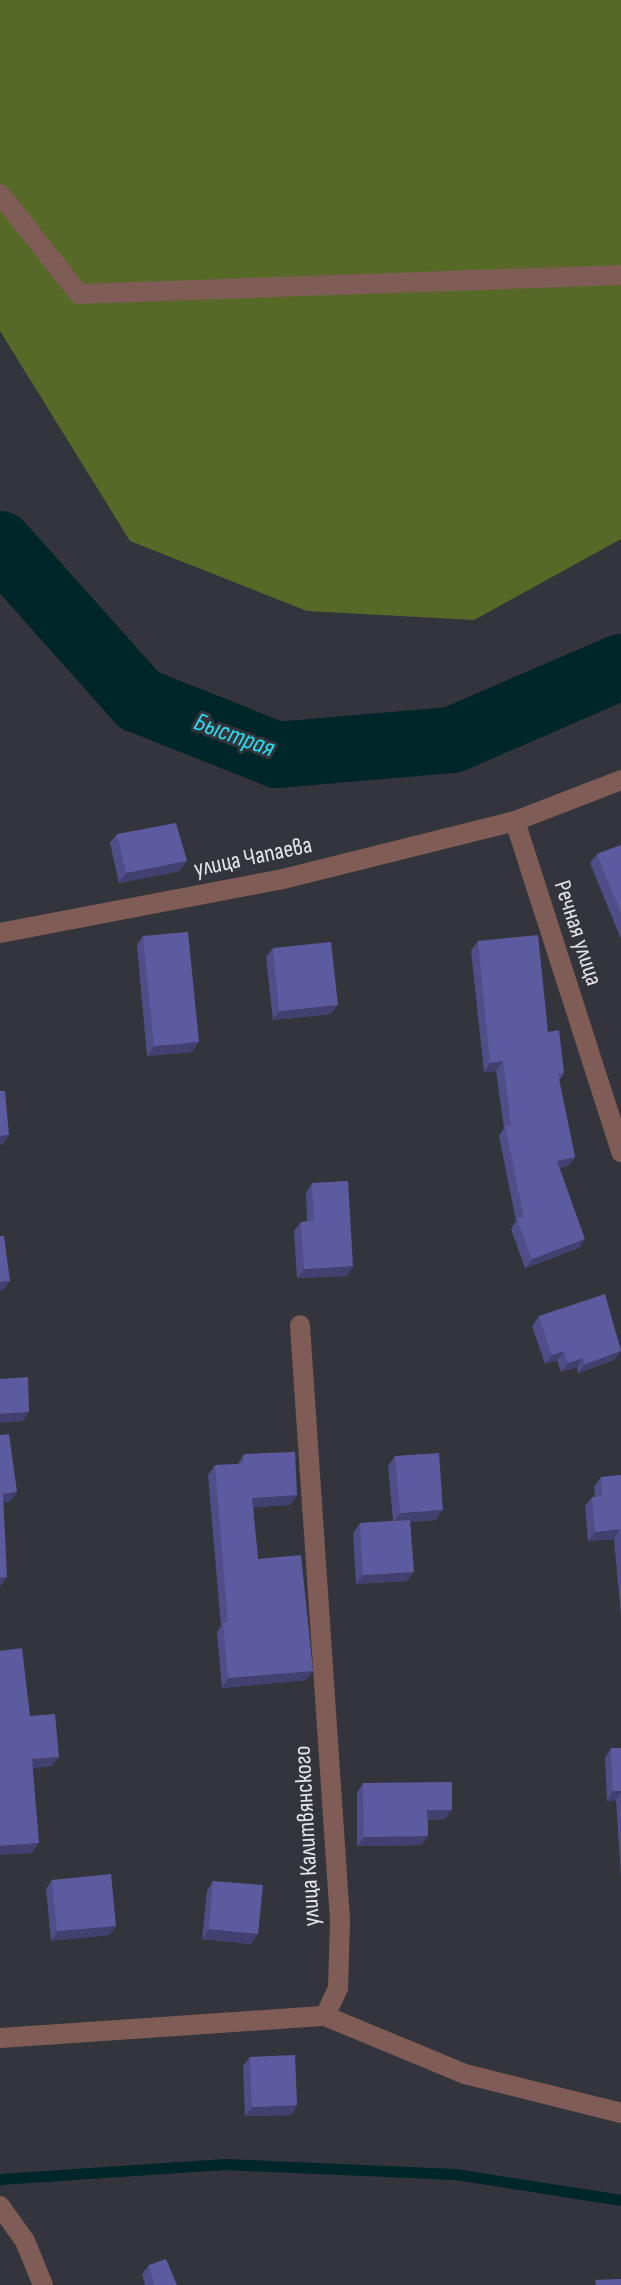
<!DOCTYPE html>
<html>
<head>
<meta charset="utf-8">
<style>
  body { margin:0 }
  #map { position:relative; width:621px; height:2285px; overflow:hidden; background:#34353c; font-family:"Sofia Sans Condensed",sans-serif }
  div>[style] { position:absolute }
  .green>* { inset:0; background:#566927 }
  .stream>* { height:11px; margin:-5.5px; padding:0 5.5px; transform-origin:5.5px; border-radius:5.5px; background:#00262a }
  .river>* { height:66px; margin:-33px; padding:0 33px; transform-origin:33px; border-radius:33px; background:#00262a }
  .minor>* { height:20px; margin:-10px; padding:0 10px; transform-origin:10px; border-radius:10px; background:#7f5d56 }
  .wall>* { inset:0; background:#504e89 }
  .shaded-wall>* { inset:0; background:#41406f }
  .building>* { inset:0; background:#5d5b9f }
  span { translate:-50% -50%; white-space:nowrap; text-align:center; line-height:1.15; -webkit-text-stroke:6px #34353c; paint-order:stroke }
  .street-label { font-size:24px; color:#e5e5ea }
  .water-label { font-size:26px; color:#27deef; font-style:italic }
</style>
</head>
<body>
<div id="map">
  <div class="green">
    <div style="clip-path:polygon(0 0,621px 0,621px 539px,474px 620px,307px 611px,130px 541px,0 331px)"></div>
  </div>
  <div class="stream">
    <div style="left:0;top:2179px;width:225px;rotate:-3.8deg"></div>
    <div style="left:224px;top:2164px;width:231px;rotate:2.5deg"></div>
    <div style="left:455px;top:2174px;width:168px;rotate:8.9deg"></div>
  </div>
  <div class="river">
    <div style="left:0;top:544px;width:209px;rotate:48.3deg"></div>
    <div style="left:139px;top:700px;width:149px;rotate:21.7deg"></div>
    <div style="left:277px;top:755px;width:176px;rotate:-4.9deg"></div>
    <div style="left:452px;top:740px;width:184px;rotate:-23.4deg"></div>
  </div>
  <div class="minor">
    <div style="left:0;top:194px;width:127px;rotate:51.7deg"></div>
    <div style="left:79px;top:294px;width:542px;rotate:-2.01deg"></div>
    <div style="left:515px;top:821px;width:348px;rotate:72.2deg"></div>
    <div style="left:0;top:933px;width:284px;rotate:-10.8deg"></div>
    <div style="left:279px;top:880px;width:243px;rotate:-14deg"></div>
    <div style="left:515px;top:821px;width:114px;rotate:-21.1deg"></div>
    <div style="left:325px;top:2016px;width:152px;rotate:22.5deg"></div>
    <div style="left:465px;top:2074px;width:161px;rotate:14deg"></div>
    <div style="left:0;top:2038px;width:326px;rotate:-3.9deg"></div>
    <div style="left:325px;top:2016px;width:31px;rotate:-65deg"></div>
    <div style="left:338px;top:1988px;width:68px;rotate:-88.3deg"></div>
    <div style="left:340px;top:1920px;width:596px;rotate:-93.85deg"></div>
    <div style="left:0;top:2206px;width:43px;rotate:54.5deg"></div>
    <div style="left:25px;top:2241px;width:48px;rotate:67.8deg"></div>
  </div>
  <div class="wall">
    <div style="clip-path:polygon(117px 834px,180px 871px,119px 883px,110px 843px)"></div>
    <div style="clip-path:polygon(621px 845px,621px 939px,590px 863px,597px 854px)"></div>
    <div style="clip-path:polygon(143px 936px,192px 1052px,147px 1056px,137px 945px)"></div>
    <div style="clip-path:polygon(478px 941px,548px 1032px,564px 1073px,559px 1081px,575px 1157px,568px 1166px,560px 1168px,579px 1248px,525px 1268px,511px 1229px,516px 1221px,499px 1136px,504px 1128px,496px 1071px,484px 1072px,471px 951px)"></div>
    <div style="clip-path:polygon(273px 948px,331px 1014px,273px 1020px,266px 957px)"></div>
    <div style="clip-path:polygon(312px 1183px,353px 1266px,347px 1276px,297px 1278px,294px 1231px,301px 1222px,307px 1221px,306px 1193px)"></div>
    <div style="clip-path:polygon(539px 1316px,614px 1360px,578px 1373px,577px 1367px,561px 1372px,557px 1360px,545px 1364px,532px 1326px)"></div>
    <div style="clip-path:polygon(244px 1454px,297px 1495px,290px 1505px,253px 1507px,258px 1559px,313px 1671px,306px 1680px,222px 1688px,217px 1632px,221px 1626px,208px 1475px,215px 1465px,238px 1464px)"></div>
    <div style="clip-path:polygon(395px 1456px,436px 1520px,410px 1522px,407px 1581px,356px 1584px,353px 1533px,360px 1523px,393px 1521px,388px 1466px)"></div>
    <div style="clip-path:polygon(621px 1475px,621px 1616px,614px 1539px,588px 1541px,585px 1506px,592px 1497px,595px 1497px,594px 1487px,601px 1477px)"></div>
    <div style="clip-path:polygon(611px 1748px,621px 1748px,621px 1878px,616px 1800px,607px 1801px,605px 1758px)"></div>
    <div style="clip-path:polygon(363px 1783px,445px 1819px,428px 1820px,428px 1836px,421px 1845px,357px 1846px,357px 1793px)"></div>
    <div style="clip-path:polygon(52px 1880px,116px 1926px,109px 1935px,51px 1941px,46px 1889px)"></div>
    <div style="clip-path:polygon(213px 1881px,251px 1944px,202px 1939px,207px 1891px)"></div>
    <div style="clip-path:polygon(250px 2057px,297px 2105px,291px 2115px,245px 2116px,243px 2066px)"></div>
    <div style="clip-path:polygon(149px 2265px,177px 2285px,145px 2285px,142px 2274px)"></div>
  </div>
  <div class="shaded-wall">
    <div style="clip-path:polygon(187px 861px,180px 871px,119px 883px,126px 873px)"></div>
    <div style="clip-path:polygon(338px 1005px,331px 1014px,273px 1020px,279px 1011px)"></div>
    <div style="clip-path:polygon(199px 1042px,192px 1052px,147px 1056px,154px 1046px)"></div>
    <div style="clip-path:polygon(503px 1061px,496px 1071px,484px 1072px,490px 1063px)"></div>
    <div style="clip-path:polygon(9px 1135px,3px 1144px,0 1145px,0 1136px)"></div>
    <div style="clip-path:polygon(575px 1157px,568px 1166px,550px 1170px,557px 1161px)"></div>
    <div style="clip-path:polygon(585px 1239px,579px 1248px,525px 1268px,532px 1259px)"></div>
    <div style="clip-path:polygon(353px 1266px,347px 1276px,297px 1278px,304px 1269px)"></div>
    <div style="clip-path:polygon(10px 1281px,3px 1290px,0 1291px,0 1282px)"></div>
    <div style="clip-path:polygon(564px 1351px,557px 1360px,545px 1364px,552px 1355px)"></div>
    <div style="clip-path:polygon(621px 1351px,614px 1360px,578px 1373px,585px 1364px)"></div>
    <div style="clip-path:polygon(583px 1358px,577px 1367px,561px 1372px,568px 1363px)"></div>
    <div style="clip-path:polygon(29px 1412px,23px 1421px,0 1423px,0 1414px)"></div>
    <div style="clip-path:polygon(17px 1492px,10px 1502px,0 1503px,3px 1494px)"></div>
    <div style="clip-path:polygon(297px 1495px,290px 1505px,246px 1507px,252px 1498px)"></div>
    <div style="clip-path:polygon(443px 1510px,436px 1520px,393px 1523px,400px 1513px)"></div>
    <div style="clip-path:polygon(620px 1529px,614px 1539px,588px 1541px,595px 1532px)"></div>
    <div style="clip-path:polygon(414px 1572px,407px 1581px,356px 1584px,363px 1575px)"></div>
    <div style="clip-path:polygon(7px 1577px,0 1587px,0 1578px)"></div>
    <div style="clip-path:polygon(313px 1671px,306px 1680px,222px 1688px,228px 1678px)"></div>
    <div style="clip-path:polygon(59px 1757px,52px 1766px,25px 1769px,32px 1759px)"></div>
    <div style="clip-path:polygon(613px 1791px,621px 1791px,621px 1793px,616px 1800px,607px 1801px)"></div>
    <div style="clip-path:polygon(427px 1810px,452px 1810px,445px 1819px,421px 1820px)"></div>
    <div style="clip-path:polygon(428px 1836px,421px 1845px,357px 1846px,364px 1837px)"></div>
    <div style="clip-path:polygon(39px 1843px,32px 1853px,0 1855px,0 1846px)"></div>
    <div style="clip-path:polygon(116px 1926px,109px 1935px,51px 1941px,57px 1931px)"></div>
    <div style="clip-path:polygon(209px 1929px,258px 1934px,251px 1944px,202px 1939px)"></div>
    <div style="clip-path:polygon(297px 2105px,291px 2115px,245px 2116px,252px 2107px)"></div>
  </div>
  <div class="building">
    <div style="clip-path:polygon(176px 823px,187px 861px,126px 873px,117px 834px)"></div>
    <div style="clip-path:polygon(621px 845px,621px 913px,597px 854px)"></div>
    <div style="clip-path:polygon(188px 932px,199px 1042px,154px 1046px,143px 936px)"></div>
    <div style="clip-path:polygon(538px 935px,548px 1032px,559px 1030px,564px 1073px,558px 1074px,575px 1157px,557px 1161px,585px 1239px,532px 1259px,517px 1219px,524px 1217px,505px 1126px,511px 1125px,503px 1061px,490px 1063px,478px 941px)"></div>
    <div style="clip-path:polygon(331px 942px,338px 1005px,279px 1011px,273px 948px)"></div>
    <div style="clip-path:polygon(0 1091px,5px 1091px,9px 1135px,0 1136px)"></div>
    <div style="clip-path:polygon(348px 1181px,353px 1266px,304px 1269px,301px 1222px,314px 1221px,312px 1183px)"></div>
    <div style="clip-path:polygon(0 1236px,4px 1236px,10px 1281px,0 1282px)"></div>
    <div style="clip-path:polygon(605px 1294px,621px 1351px,585px 1364px,583px 1358px,568px 1363px,564px 1351px,552px 1355px,539px 1316px)"></div>
    <div style="clip-path:polygon(28px 1377px,29px 1412px,0 1414px,0 1379px)"></div>
    <div style="clip-path:polygon(9px 1434px,17px 1492px,3px 1494px,7px 1577px,0 1578px,0 1435px)"></div>
    <div style="clip-path:polygon(295px 1452px,297px 1495px,252px 1498px,258px 1559px,301px 1555px,313px 1671px,228px 1678px,223px 1623px,228px 1622px,215px 1465px,242px 1464px,244px 1454px)"></div>
    <div style="clip-path:polygon(439px 1453px,443px 1510px,400px 1513px,395px 1456px)"></div>
    <div style="clip-path:polygon(621px 1475px,621px 1536px,620px 1529px,595px 1532px,592px 1497px,602px 1496px,601px 1477px)"></div>
    <div style="clip-path:polygon(410px 1520px,414px 1572px,363px 1575px,360px 1523px)"></div>
    <div style="clip-path:polygon(22px 1648px,30px 1716px,55px 1714px,59px 1757px,32px 1759px,39px 1843px,0 1846px,0 1651px)"></div>
    <div style="clip-path:polygon(611px 1748px,621px 1748px,621px 1791px,613px 1791px)"></div>
    <div style="clip-path:polygon(452px 1782px,452px 1810px,427px 1810px,428px 1836px,364px 1837px,363px 1783px)"></div>
    <div style="clip-path:polygon(111px 1874px,116px 1926px,57px 1931px,52px 1880px)"></div>
    <div style="clip-path:polygon(213px 1881px,263px 1885px,258px 1934px,209px 1929px)"></div>
    <div style="clip-path:polygon(295px 2055px,297px 2105px,252px 2107px,250px 2057px)"></div>
    <div style="clip-path:polygon(166px 2259px,177px 2285px,154px 2285px,149px 2265px)"></div>
    <div style="clip-path:polygon(621px 2279px,621px 2285px,596px 2285px,595px 2280px)"></div>
  </div>
  <div class="street-label">
    <span style="left:253px;top:857px;rotate:-12deg">улица Чапаева</span>
    <span style="left:578px;top:933px;rotate:72deg">Речная улица</span>
    <span style="left:307px;top:1836px;rotate:-93deg">улица Калитвянского</span>
  </div>
  <div class="water-label">
    <span style="left:234px;top:736px;rotate:20deg">Быстрая</span>
  </div>
</div>
</body>
</html>
